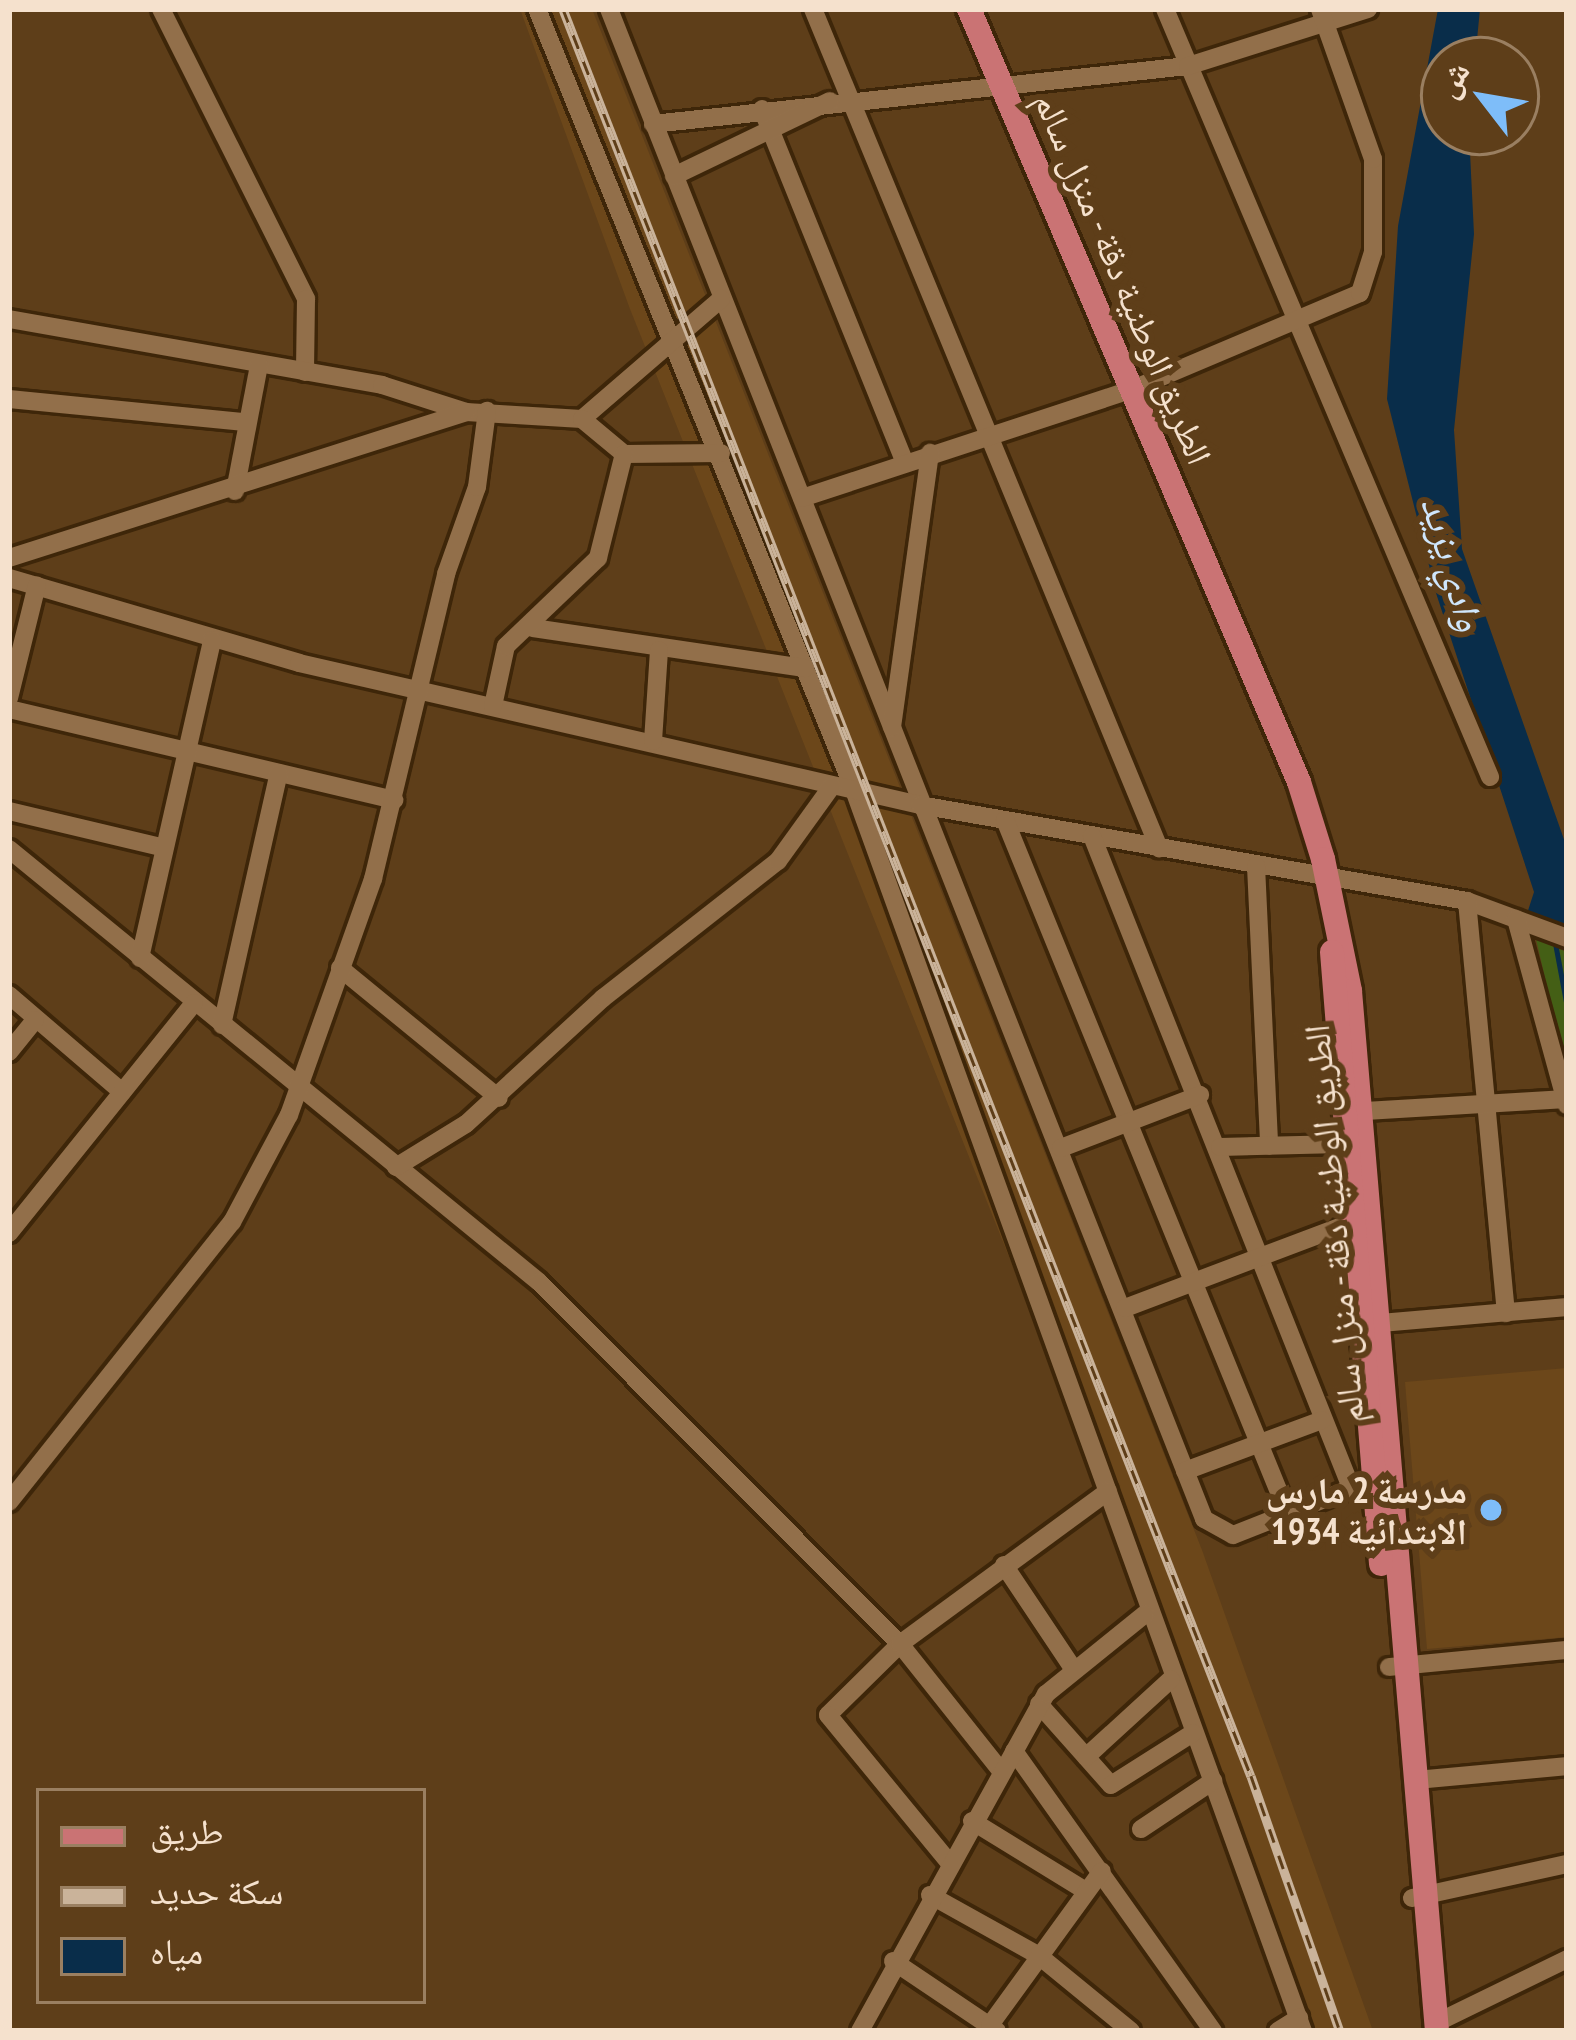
<!DOCTYPE html>
<html>
<head>
<meta charset="utf-8">
<style>
  body { margin:0 }
  #map { position:relative; width:1576px; height:2040px; overflow:hidden; background:#5e3e19; font-family:"PT Sans Narrow","Noto Naskh Arabic",sans-serif }
  div>[style] { position:absolute }
  .built>* { inset:0; background:#6c471a }
  .green>* { inset:0; background:#445f15 }
  .water>* { inset:0; background:#092d4a }
  .stream>* { height:4.5px; margin:-2.25px; padding:0 2.25px; transform-origin:2.25px; border-radius:2.25px; background:#092d4a }
  .roads { filter:drop-shadow(3px 0 #3e2609) drop-shadow(-3px 0 #3e2609) drop-shadow(0 3px #3e2609) drop-shadow(0 -3px #3e2609) }
  .minor>* { height:18px; margin:-9px; padding:0 9px; transform-origin:9px; border-radius:9px; background:#926f4a }
  .major>* { height:24px; margin:-12px; padding:0 12px; transform-origin:12px; border-radius:12px; background:#ca7374 }
  .rail>* { height:9px; margin-top:-4.5px; transform-origin:0; background:repeating-linear-gradient(90deg,#5e3e19 0 14px,#cab39a 0 28px); box-sizing:border-box; border-block:3px solid #cab39a }
  .dots>* { width:33px; height:33px; translate:-50% -50%; box-sizing:border-box; border:6px solid #5e3e19; border-radius:50% }
  span { translate:-50% -50%; white-space:nowrap; text-align:center; line-height:1.15; -webkit-text-stroke:12px #5e3e19; paint-order:stroke }
  .street-label { font-size:36px; color:#f5e1cd }
  .poi-label { font-size:36px; color:#f5e1cd; font-weight:700 }
  .right { translate:-100% -50%; text-align:right }
  .water-label { font-size:39px; color:#cfe6fc; font-style:italic }
  .frame { position:absolute; inset:0; border:12px solid #f5e1cd; pointer-events:none }
  .legend { position:absolute; left:36px; top:1788px; width:390px; height:216px; box-sizing:border-box; background:#5e3e19; border:3px solid #9a7f61; margin:0; padding:15px 21px; list-style:none; font-size:36px; color:#f5e1cd }
  .legend li { display:flex; align-items:center; gap:24px; height:60px }
  .legend b { width:60px; border:3px solid #9a7f61 }
  .north { position:absolute; left:1420px; top:36px; width:120px; height:120px; box-sizing:border-box; background:#5e3e19; border:3px solid #9a7f61; border-radius:50%; rotate:301deg; font-size:33px; font-weight:700; line-height:48px; text-align:center; color:#f5e1cd }
  .north::after { content:''; display:block; margin:auto; width:42px; height:54px; background:#7ebdf9; clip-path:polygon(50% 0,100% 100%,50% 72%,0 100%) }
</style>
</head>
<body>
<div id="map">
  <div class="built">
    <div style="clip-path:polygon(520px 9px,592px 9px,1202px 1550px,1373px 2031px,1308px 2031px,1267px 1902px,630px 309px)"></div>
    <div style="clip-path:polygon(1567px 1368px,1567px 1637px,1427px 1649px,1405px 1382px)"></div>
  </div>
  <div class="green">
    <div style="clip-path:polygon(1536px 939px,1567px 952px,1567px 1074px)"></div>
  </div>
  <div class="water">
    <div style="clip-path:polygon(1438px 9px,1480px 9px,1475px 60px,1444px 60px,1444px 132px,1469px 132px,1474px 234px,1454px 430px,1462px 549px,1567px 848px,1567px 952px,1523px 926px,1534px 892px,1436px 593px,1387px 399px,1398px 226px)"></div>
  </div>
  <div class="stream">
    <div style="left:1556px;top:946px;width:60px;rotate:79.4deg"></div>
  </div>
  <div class="roads">
    <div class="minor">
      <div style="left:161px;top:9px;width:324px;rotate:63.4deg"></div>
      <div style="left:306px;top:299px;width:73px;rotate:90.8deg"></div>
      <div style="left:537px;top:9px;width:843px;rotate:67.91deg"></div>
      <div style="left:854px;top:790px;width:1320px;rotate:70.11deg"></div>
      <div style="left:609px;top:9px;width:1623px;rotate:68.49deg"></div>
      <div style="left:1204px;top:1519px;width:33px;rotate:29deg"></div>
      <div style="left:1233px;top:1535px;width:161px;rotate:-21.5deg"></div>
      <div style="left:813px;top:9px;width:908px;rotate:67.59deg"></div>
      <div style="left:1165px;top:9px;width:834px;rotate:67.06deg"></div>
      <div style="left:762px;top:109px;width:380px;rotate:68deg"></div>
      <div style="left:653px;top:124px;width:538px;rotate:-6.19deg"></div>
      <div style="left:1188px;top:66px;width:189px;rotate:-17.6deg"></div>
      <div style="left:674px;top:176px;width:173px;rotate:-25.7deg"></div>
      <div style="left:9px;top:319px;width:379px;rotate:10deg"></div>
      <div style="left:382px;top:385px;width:88px;rotate:17.8deg"></div>
      <div style="left:466px;top:412px;width:116px;rotate:3.5deg"></div>
      <div style="left:582px;top:419px;width:184px;rotate:-40.8deg"></div>
      <div style="left:9px;top:399px;width:237px;rotate:5.6deg"></div>
      <div style="left:582px;top:419px;width:55px;rotate:39.8deg"></div>
      <div style="left:624px;top:454px;width:97px;rotate:-0.6deg"></div>
      <div style="left:235px;top:491px;width:128px;rotate:-79.2deg"></div>
      <div style="left:802px;top:498px;width:348px;rotate:-18.2deg"></div>
      <div style="left:1133px;top:389px;width:246px;rotate:-22.9deg"></div>
      <div style="left:1360px;top:293px;width:43px;rotate:-72.4deg"></div>
      <div style="left:1373px;top:252px;width:93px;rotate:-90deg"></div>
      <div style="left:1373px;top:159px;width:159px;rotate:-109.5deg"></div>
      <div style="left:9px;top:558px;width:480px;rotate:-17.7deg"></div>
      <div style="left:9px;top:578px;width:302px;rotate:16.3deg"></div>
      <div style="left:299px;top:663px;width:637px;rotate:12.88deg"></div>
      <div style="left:920px;top:805px;width:555px;rotate:9.95deg"></div>
      <div style="left:1467px;top:901px;width:107px;rotate:20.3deg"></div>
      <div style="left:533px;top:628px;width:275px;rotate:8.4deg"></div>
      <div style="left:9px;top:698px;width:116px;rotate:-76.1deg"></div>
      <div style="left:493px;top:706px;width:61px;rotate:-77.8deg"></div>
      <div style="left:506px;top:646px;width:127px;rotate:-43.7deg"></div>
      <div style="left:598px;top:558px;width:107px;rotate:-76deg"></div>
      <div style="left:9px;top:709px;width:396px;rotate:13.3deg"></div>
      <div style="left:892px;top:727px;width:277px;rotate:-82.1deg"></div>
      <div style="left:653px;top:741px;width:91px;rotate:-86.2deg"></div>
      <div style="left:9px;top:811px;width:156px;rotate:13.3deg"></div>
      <div style="left:1005px;top:820px;width:749px;rotate:67.82deg"></div>
      <div style="left:1092px;top:836px;width:698px;rotate:68.32deg"></div>
      <div style="left:9px;top:849px;width:684px;rotate:39.25deg"></div>
      <div style="left:539px;top:1282px;width:511px;rotate:45.08deg"></div>
      <div style="left:900px;top:1644px;width:101px;rotate:135.4deg"></div>
      <div style="left:828px;top:1715px;width:189px;rotate:50.6deg"></div>
      <div style="left:1256px;top:866px;width:280px;rotate:87.3deg"></div>
      <div style="left:1467px;top:901px;width:414px;rotate:84.6deg"></div>
      <div style="left:1516px;top:919px;width:193px;rotate:74.7deg"></div>
      <div style="left:140px;top:958px;width:326px;rotate:-77.2deg"></div>
      <div style="left:340px;top:968px;width:205px;rotate:39.3deg"></div>
      <div style="left:9px;top:995px;width:149px;rotate:40.6deg"></div>
      <div style="left:222px;top:1025px;width:258px;rotate:-77.3deg"></div>
      <div style="left:9px;top:1052px;width:41px;rotate:-50.9deg"></div>
      <div style="left:1349px;top:1112px;width:217px;rotate:-3.4deg"></div>
      <div style="left:1220px;top:1147px;width:122px;rotate:-1.4deg"></div>
      <div style="left:1061px;top:1148px;width:149px;rotate:-20.9deg"></div>
      <div style="left:396px;top:1167px;width:82px;rotate:-31.6deg"></div>
      <div style="left:466px;top:1124px;width:186px;rotate:-42.6deg"></div>
      <div style="left:603px;top:998px;width:222px;rotate:-38.1deg"></div>
      <div style="left:778px;top:861px;width:92px;rotate:-54.2deg"></div>
      <div style="left:9px;top:1233px;width:295px;rotate:-51.2deg"></div>
      <div style="left:1125px;top:1308px;width:241px;rotate:-20.7deg"></div>
      <div style="left:1369px;top:1324px;width:199px;rotate:-4.9deg"></div>
      <div style="left:1185px;top:1471px;width:146px;rotate:-20.4deg"></div>
      <div style="left:9px;top:1502px;width:358px;rotate:-51.5deg"></div>
      <div style="left:232px;top:1222px;width:121px;rotate:-62deg"></div>
      <div style="left:289px;top:1115px;width:251px;rotate:-70.4deg"></div>
      <div style="left:373px;top:879px;width:314px;rotate:-76.5deg"></div>
      <div style="left:446px;top:574px;width:92px;rotate:-70.4deg"></div>
      <div style="left:477px;top:487px;width:77px;rotate:-82.5deg"></div>
      <div style="left:1004px;top:1565px;width:123px;rotate:56.3deg"></div>
      <div style="left:1389px;top:1667px;width:179px;rotate:-5.5deg"></div>
      <div style="left:1039px;top:1704px;width:108px;rotate:48.4deg"></div>
      <div style="left:1111px;top:1785px;width:97px;rotate:-32.4deg"></div>
      <div style="left:1014px;top:1751px;width:344px;rotate:54.6deg"></div>
      <div style="left:1086px;top:1757px;width:115px;rotate:-42.5deg"></div>
      <div style="left:1001px;top:1771px;width:162px;rotate:-128.5deg"></div>
      <div style="left:900px;top:1644px;width:258px;rotate:-36.3deg"></div>
      <div style="left:1417px;top:1780px;width:151px;rotate:-5.3deg"></div>
      <div style="left:972px;top:1821px;width:132px;rotate:31.6deg"></div>
      <div style="left:1141px;top:1829px;width:87px;rotate:-33.7deg"></div>
      <div style="left:930px;top:1895px;width:124px;rotate:29.1deg"></div>
      <div style="left:1038px;top:1955px;width:120px;rotate:39.3deg"></div>
      <div style="left:1412px;top:1898px;width:159px;rotate:-12.4deg"></div>
      <div style="left:893px;top:1961px;width:125px;rotate:33.9deg"></div>
      <div style="left:1436px;top:2023px;width:146px;rotate:-26deg"></div>
      <div style="left:990px;top:2025px;width:190px;rotate:-54deg"></div>
      <div style="left:860px;top:2031px;width:385px;rotate:-61.1deg"></div>
      <div style="left:1046px;top:1694px;width:127px;rotate:-38.9deg"></div>
      <div style="left:1278px;top:2031px;width:25px;rotate:-32deg"></div>
    </div>
    <div class="major">
      <div style="left:969px;top:9px;width:840px;rotate:66.88deg"></div>
      <div style="left:1299px;top:782px;width:81px;rotate:72.7deg"></div>
      <div style="left:1323px;top:859px;width:135px;rotate:78.4deg"></div>
      <div style="left:1350px;top:991px;width:1044px;rotate:85.22deg"></div>
      <div style="left:1332px;top:952px;width:614px;rotate:85.42deg"></div>
    </div>
  </div>
  <div class="rail">
    <div style="left:563px;top:9px;width:1896px;rotate:68.73deg"></div>
    <div style="left:1251px;top:1776px;width:270px;rotate:70.8deg"></div>
  </div>
  <div class="dots">
    <div style="left:1491px;top:1510px;background:#7ebdf9"></div>
  </div>
  <div class="street-label">
    <span style="left:1124px;top:278px;rotate:67deg">الطريق الوطنية دقة - منزل سالم</span>
    <span style="left:1333px;top:1224px;rotate:-95deg">الطريق الوطنية دقة - منزل سالم</span>
  </div>
  <div class="poi-label">
    <span class="right" style="left:1467px;top:1510px">مدرسة 2 مارس<br>1934 الابتدائية</span>
  </div>
  <div class="water-label">
    <span style="left:1453px;top:564px;rotate:74deg">وادي يزيد</span>
  </div>
  <div class="frame"></div>
  <ul class="legend">
  <li><b style="height:15px;background:#ca7374"></b>طريق</li>
  <li><b style="height:15px;background:#cab39a"></b>سكة حديد</li>
  <li><b style="height:33px;background:#092d4a"></b>مياه</li>
  </ul>
  <div class="north">ش</div>
</div>
</body>
</html>
